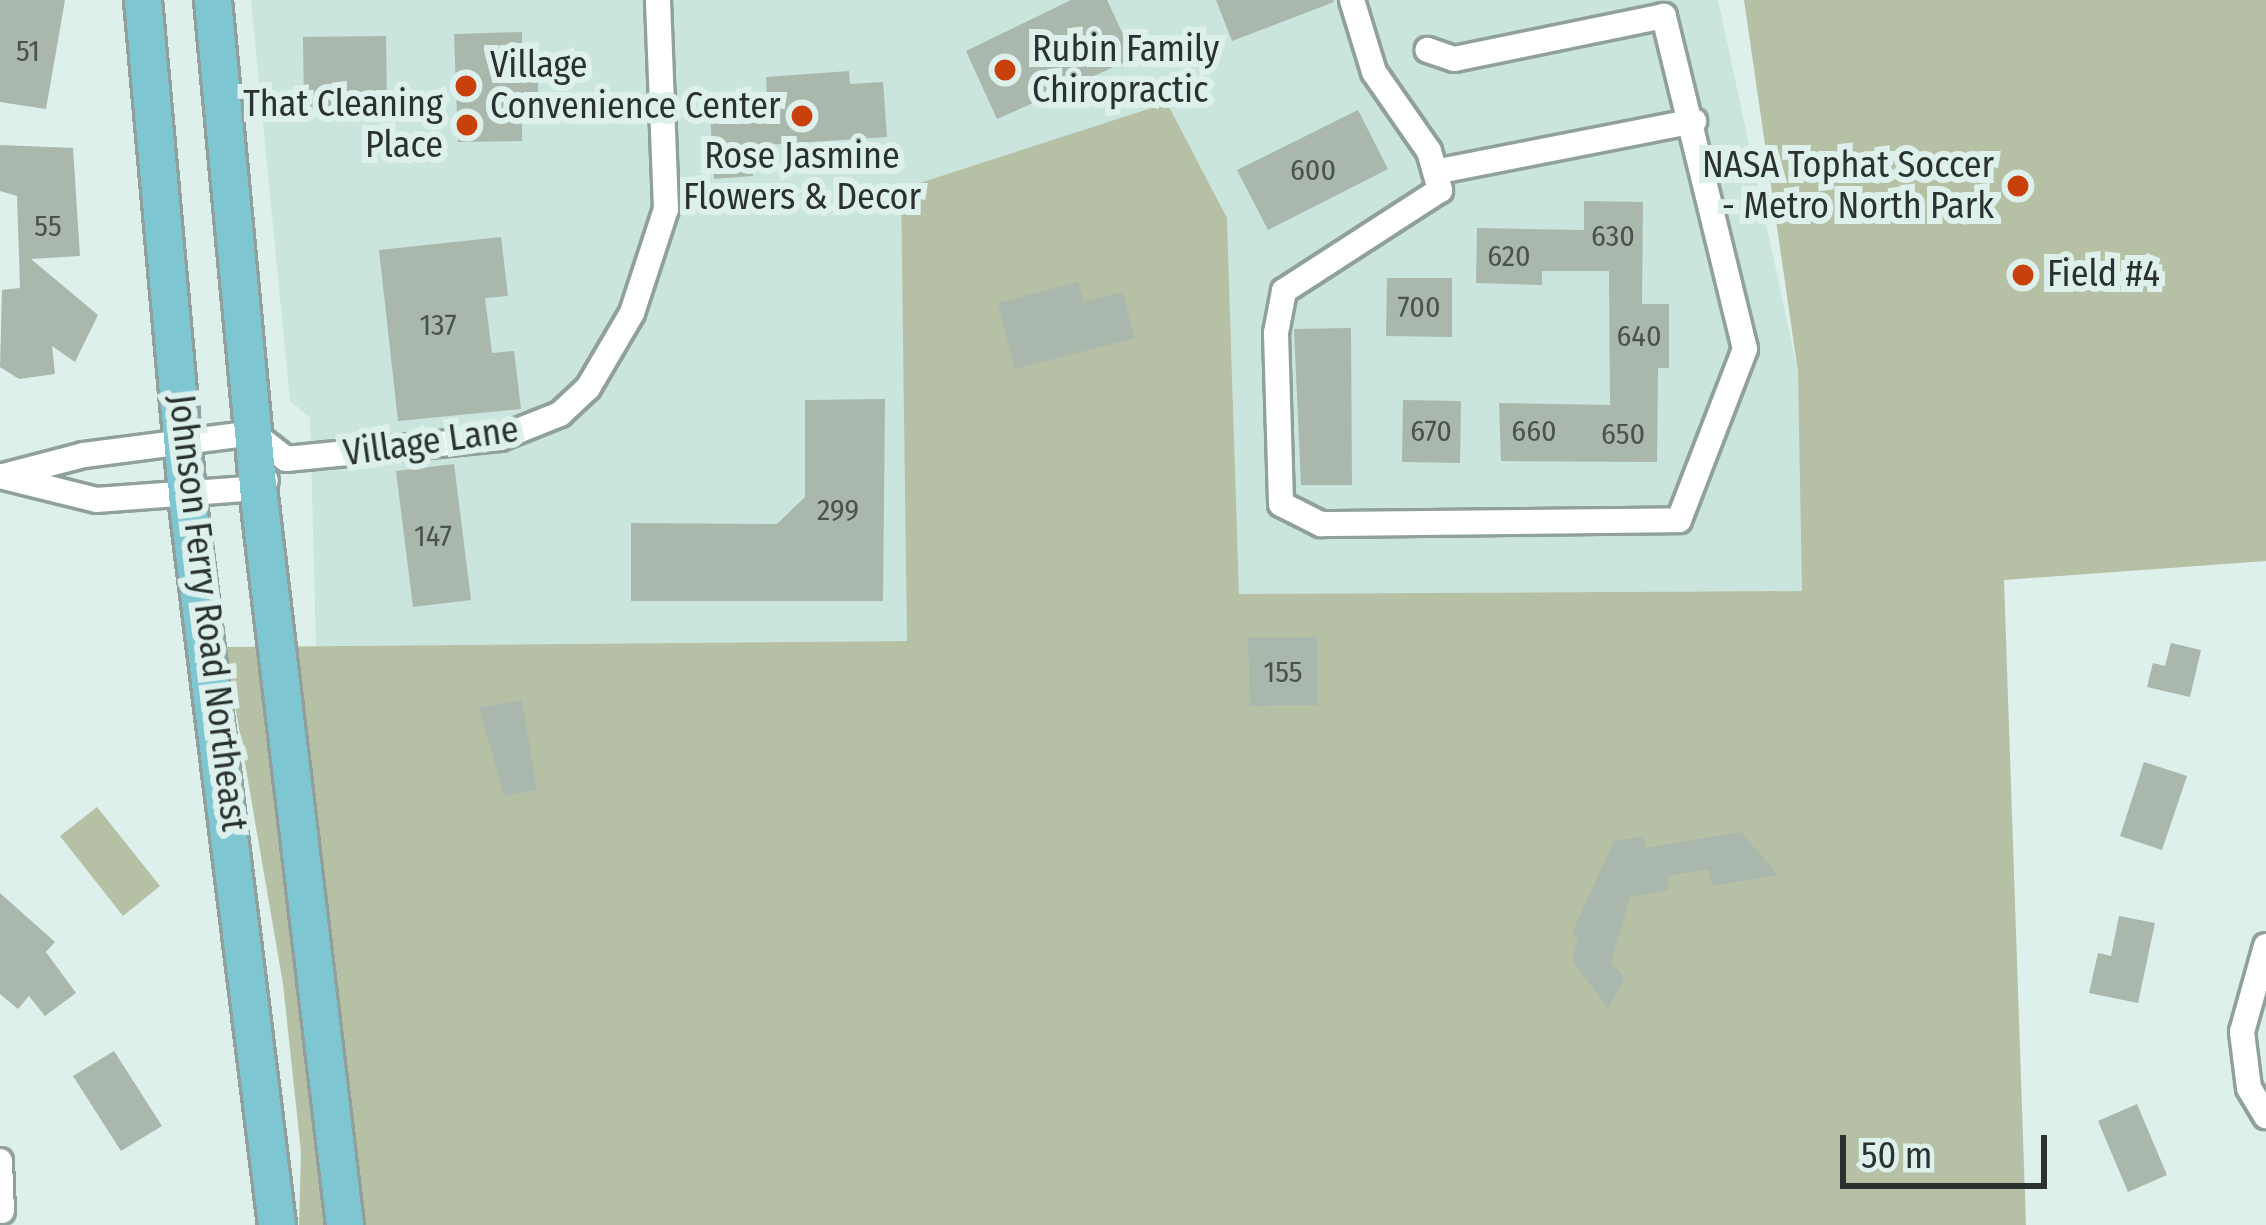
<!DOCTYPE html>
<html>
<head>
<meta charset="utf-8">
<style>
  body { margin:0 }
  #map { position:relative; width:2266px; height:1225px; overflow:hidden; background:#def0ec; font-family:"Fira Sans Condensed",sans-serif }
  div>[style] { position:absolute }
  .built>* { inset:0; background:#cae4de }
  .green>* { inset:0; background:#b6c0a4 }
  .building>* { inset:0; background:#aab7ad }
  .roads { filter:drop-shadow(3px 0 #90a09d) drop-shadow(-3px 0 #90a09d) drop-shadow(0 3px #90a09d) drop-shadow(0 -3px #90a09d) }
  .minor>* { height:24px; margin:-12px; padding:0 12px; transform-origin:12px; border-radius:12px; background:#fff }
  .primary>* { height:36px; margin:-18px; padding:0 18px; transform-origin:18px; border-radius:18px; background:#7ec7d2 }
  .dots>* { width:33px; height:33px; translate:-50% -50%; box-sizing:border-box; border:6px solid #def0ec; border-radius:50% }
  span { translate:-50% -50%; white-space:nowrap; text-align:center; line-height:1.15; -webkit-text-stroke:12px #def0ec; paint-order:stroke }
  .number-label { font-size:30px; color:#4a524f }
  .number-label span { -webkit-text-stroke-width:0 }
  .poi-label { font-size:36px; color:#2a3130 }
  .left { translate:0 -50%; text-align:left }
  .right { translate:-100% -50%; text-align:right }
  .street-label { font-size:36px; color:#2a3130 }
  .scale { position:absolute; left:1840px; top:1135px; width:207px; height:54px; box-sizing:border-box; border:6px solid #2a3130; border-top:0; padding-left:15px; font-size:36px; line-height:42px; white-space:nowrap; color:#2a3130; -webkit-text-stroke:9px #def0ec; paint-order:stroke }
</style>
</head>
<body>
<div id="map">
  <div class="built">
    <div style="clip-path:polygon(251px 0,1718px 0,1798px 372px,1803px 591px,1239px 594px,1227px 218px,901px 189px,908px 641px,316px 646px,310px 417px,290px 401px)"></div>
  </div>
  <div class="green">
    <div style="clip-path:polygon(1744px 0,2266px 0,2266px 561px,2004px 580px,2026px 1225px,299px 1225px,301px 1152px,283px 984px,225px 647px,907px 641px,901px 189px,1167px 103px,1227px 218px,1239px 594px,1802px 591px,1798px 372px)"></div>
    <div style="clip-path:polygon(97px 807px,160px 886px,123px 916px,60px 836px)"></div>
  </div>
  <div class="building">
    <div style="clip-path:polygon(0 0,65px 0,46px 109px,0 102px)"></div>
    <div style="clip-path:polygon(1071px 0,1107px 0,1134px 58px,997px 119px,966px 51px)"></div>
    <div style="clip-path:polygon(1216px 0,1333px 0,1334px 2px,1232px 41px)"></div>
    <div style="clip-path:polygon(522px 32px,522px 54px,537px 53px,539px 121px,522px 121px,522px 141px,458px 142px,454px 34px)"></div>
    <div style="clip-path:polygon(386px 36px,387px 106px,304px 107px,303px 37px)"></div>
    <div style="clip-path:polygon(849px 71px,850px 84px,883px 82px,887px 137px,751px 146px,753px 176px,714px 179px,709px 98px,767px 95px,766px 77px)"></div>
    <div style="clip-path:polygon(1358px 110px,1388px 169px,1268px 230px,1237px 170px)"></div>
    <div style="clip-path:polygon(0 145px,73px 148px,80px 256px,31px 259px,98px 315px,75px 362px,52px 346px,55px 374px,19px 379px,0 367px,2px 290px,20px 288px,17px 196px,0 191px)"></div>
    <div style="clip-path:polygon(1584px 201px,1643px 202px,1642px 304px,1669px 304px,1669px 368px,1658px 368px,1657px 462px,1501px 461px,1499px 403px,1610px 405px,1609px 271px,1542px 271px,1542px 285px,1476px 283px,1477px 228px,1584px 230px)"></div>
    <div style="clip-path:polygon(501px 237px,508px 296px,485px 298px,492px 353px,514px 351px,521px 409px,398px 421px,379px 250px)"></div>
    <div style="clip-path:polygon(1387px 278px,1452px 278px,1452px 337px,1386px 336px)"></div>
    <div style="clip-path:polygon(1078px 282px,1084px 302px,1123px 292px,1135px 338px,1015px 369px,998px 303px)"></div>
    <div style="clip-path:polygon(1351px 328px,1352px 485px,1301px 485px,1294px 329px)"></div>
    <div style="clip-path:polygon(885px 399px,883px 601px,631px 601px,631px 523px,777px 524px,805px 497px,805px 400px)"></div>
    <div style="clip-path:polygon(1403px 400px,1461px 401px,1460px 463px,1402px 462px)"></div>
    <div style="clip-path:polygon(454px 464px,471px 600px,413px 607px,396px 471px)"></div>
    <div style="clip-path:polygon(1317px 637px,1318px 705px,1250px 706px,1248px 638px)"></div>
    <div style="clip-path:polygon(2171px 643px,2201px 650px,2190px 697px,2147px 687px,2153px 663px,2165px 666px)"></div>
    <div style="clip-path:polygon(522px 700px,537px 790px,504px 796px,479px 707px)"></div>
    <div style="clip-path:polygon(2144px 762px,2187px 776px,2162px 850px,2120px 836px)"></div>
    <div style="clip-path:polygon(1741px 832px,1778px 875px,1712px 886px,1709px 869px,1667px 876px,1669px 890px,1630px 897px,1611px 963px,1625px 978px,1608px 1008px,1572px 960px,1578px 939px,1572px 933px,1614px 841px,1643px 836px,1646px 848px)"></div>
    <div style="clip-path:polygon(0 893px,55px 942px,46px 952px,76px 993px,45px 1016px,29px 996px,18px 1009px,0 994px)"></div>
    <div style="clip-path:polygon(2119px 916px,2155px 923px,2138px 1003px,2089px 993px,2098px 953px,2111px 956px)"></div>
    <div style="clip-path:polygon(114px 1051px,162px 1126px,121px 1151px,73px 1076px)"></div>
    <div style="clip-path:polygon(2137px 1104px,2167px 1175px,2128px 1192px,2098px 1121px)"></div>
  </div>
  <div class="roads">
    <div class="minor">
      <div style="left:1352px;top:0;width:75px;rotate:73deg"></div>
      <div style="left:1374px;top:72px;width:96px;rotate:55.2deg"></div>
      <div style="left:1429px;top:151px;width:41px;rotate:74.2deg"></div>
      <div style="left:1440px;top:190px;width:186px;rotate:147.1deg"></div>
      <div style="left:1284px;top:291px;width:43px;rotate:100.8deg"></div>
      <div style="left:1276px;top:333px;width:171px;rotate:88.3deg"></div>
      <div style="left:1281px;top:504px;width:45px;rotate:26.6deg"></div>
      <div style="left:1321px;top:524px;width:358px;rotate:-0.6deg"></div>
      <div style="left:1679px;top:520px;width:183px;rotate:-68.9deg"></div>
      <div style="left:1745px;top:349px;width:343px;rotate:-103.7deg"></div>
      <div style="left:1664px;top:16px;width:214px;rotate:168.4deg"></div>
      <div style="left:1454px;top:59px;width:28px;rotate:-161deg"></div>
      <div style="left:1440px;top:171px;width:259px;rotate:-11.1deg"></div>
      <div style="left:286px;top:459px;width:215px;rotate:-5.6deg"></div>
      <div style="left:500px;top:438px;width:65px;rotate:-21.8deg"></div>
      <div style="left:560px;top:414px;width:38px;rotate:-43deg"></div>
      <div style="left:588px;top:388px;width:87px;rotate:-59.6deg"></div>
      <div style="left:632px;top:313px;width:109px;rotate:-71.9deg"></div>
      <div style="left:666px;top:209px;width:209px;rotate:-92.2deg"></div>
      <div style="left:0;top:476px;width:99px;rotate:14deg"></div>
      <div style="left:96px;top:500px;width:162px;rotate:-4.2deg"></div>
      <div style="left:258px;top:488px;width:11px;rotate:-45deg"></div>
      <div style="left:3px;top:476px;width:84px;rotate:-14.5deg"></div>
      <div style="left:84px;top:455px;width:170px;rotate:-7.4deg"></div>
      <div style="left:253px;top:433px;width:42px;rotate:38.2deg"></div>
      <div style="left:2266px;top:946px;width:89px;rotate:105.6deg"></div>
      <div style="left:2242px;top:1032px;width:56px;rotate:82.9deg"></div>
      <div style="left:2249px;top:1088px;width:33px;rotate:59deg"></div>
      <div style="left:0;top:1161px;width:50px;rotate:87.7deg"></div>
    </div>
    <div class="primary">
      <div style="left:143px;top:0;width:498px;rotate:84.9deg"></div>
      <div style="left:187px;top:496px;width:735px;rotate:82.96deg"></div>
      <div style="left:213px;top:0;width:490px;rotate:84.7deg"></div>
      <div style="left:258px;top:488px;width:742px;rotate:83.27deg"></div>
    </div>
  </div>
  <div class="dots">
    <div style="left:1005px;top:70px;background:#c8410a"></div>
    <div style="left:466px;top:86px;background:#c8410a"></div>
    <div style="left:802px;top:116px;background:#c8410a"></div>
    <div style="left:467px;top:125px;background:#c8410a"></div>
    <div style="left:2018px;top:186px;background:#c8410a"></div>
    <div style="left:2023px;top:275px;background:#c8410a"></div>
  </div>
  <div class="number-label">
    <span style="left:28px;top:51px">51</span>
    <span style="left:1313px;top:170px">600</span>
    <span style="left:48px;top:226px">55</span>
    <span style="left:1613px;top:236px">630</span>
    <span style="left:1509px;top:256px">620</span>
    <span style="left:1419px;top:307px">700</span>
    <span style="left:438px;top:325px">137</span>
    <span style="left:1639px;top:336px">640</span>
    <span style="left:1431px;top:431px">670</span>
    <span style="left:1534px;top:431px">660</span>
    <span style="left:1623px;top:434px">650</span>
    <span style="left:838px;top:510px">299</span>
    <span style="left:433px;top:536px">147</span>
    <span style="left:1283px;top:672px">155</span>
  </div>
  <div class="poi-label">
    <span class="left" style="left:1032px;top:70px">Rubin Family<br>Chiropractic</span>
    <span class="left" style="left:490px;top:86px">Village<br>Convenience Center</span>
    <span class="right" style="left:443px;top:125px">That Cleaning<br>Place</span>
    <span style="left:802px;top:177px">Rose Jasmine<br>Flowers &amp; Decor</span>
    <span class="right" style="left:1994px;top:186px">NASA Tophat Soccer<br>- Metro North Park</span>
    <span class="left" style="left:2047px;top:275px">Field #4</span>
  </div>
  <div class="street-label">
    <span style="left:431px;top:442px;rotate:-8deg">Village Lane</span>
    <span style="left:207px;top:613px;rotate:83deg">Johnson Ferry Road Northeast</span>
  </div>
  <div class="scale">50 m</div>
</div>
</body>
</html>
